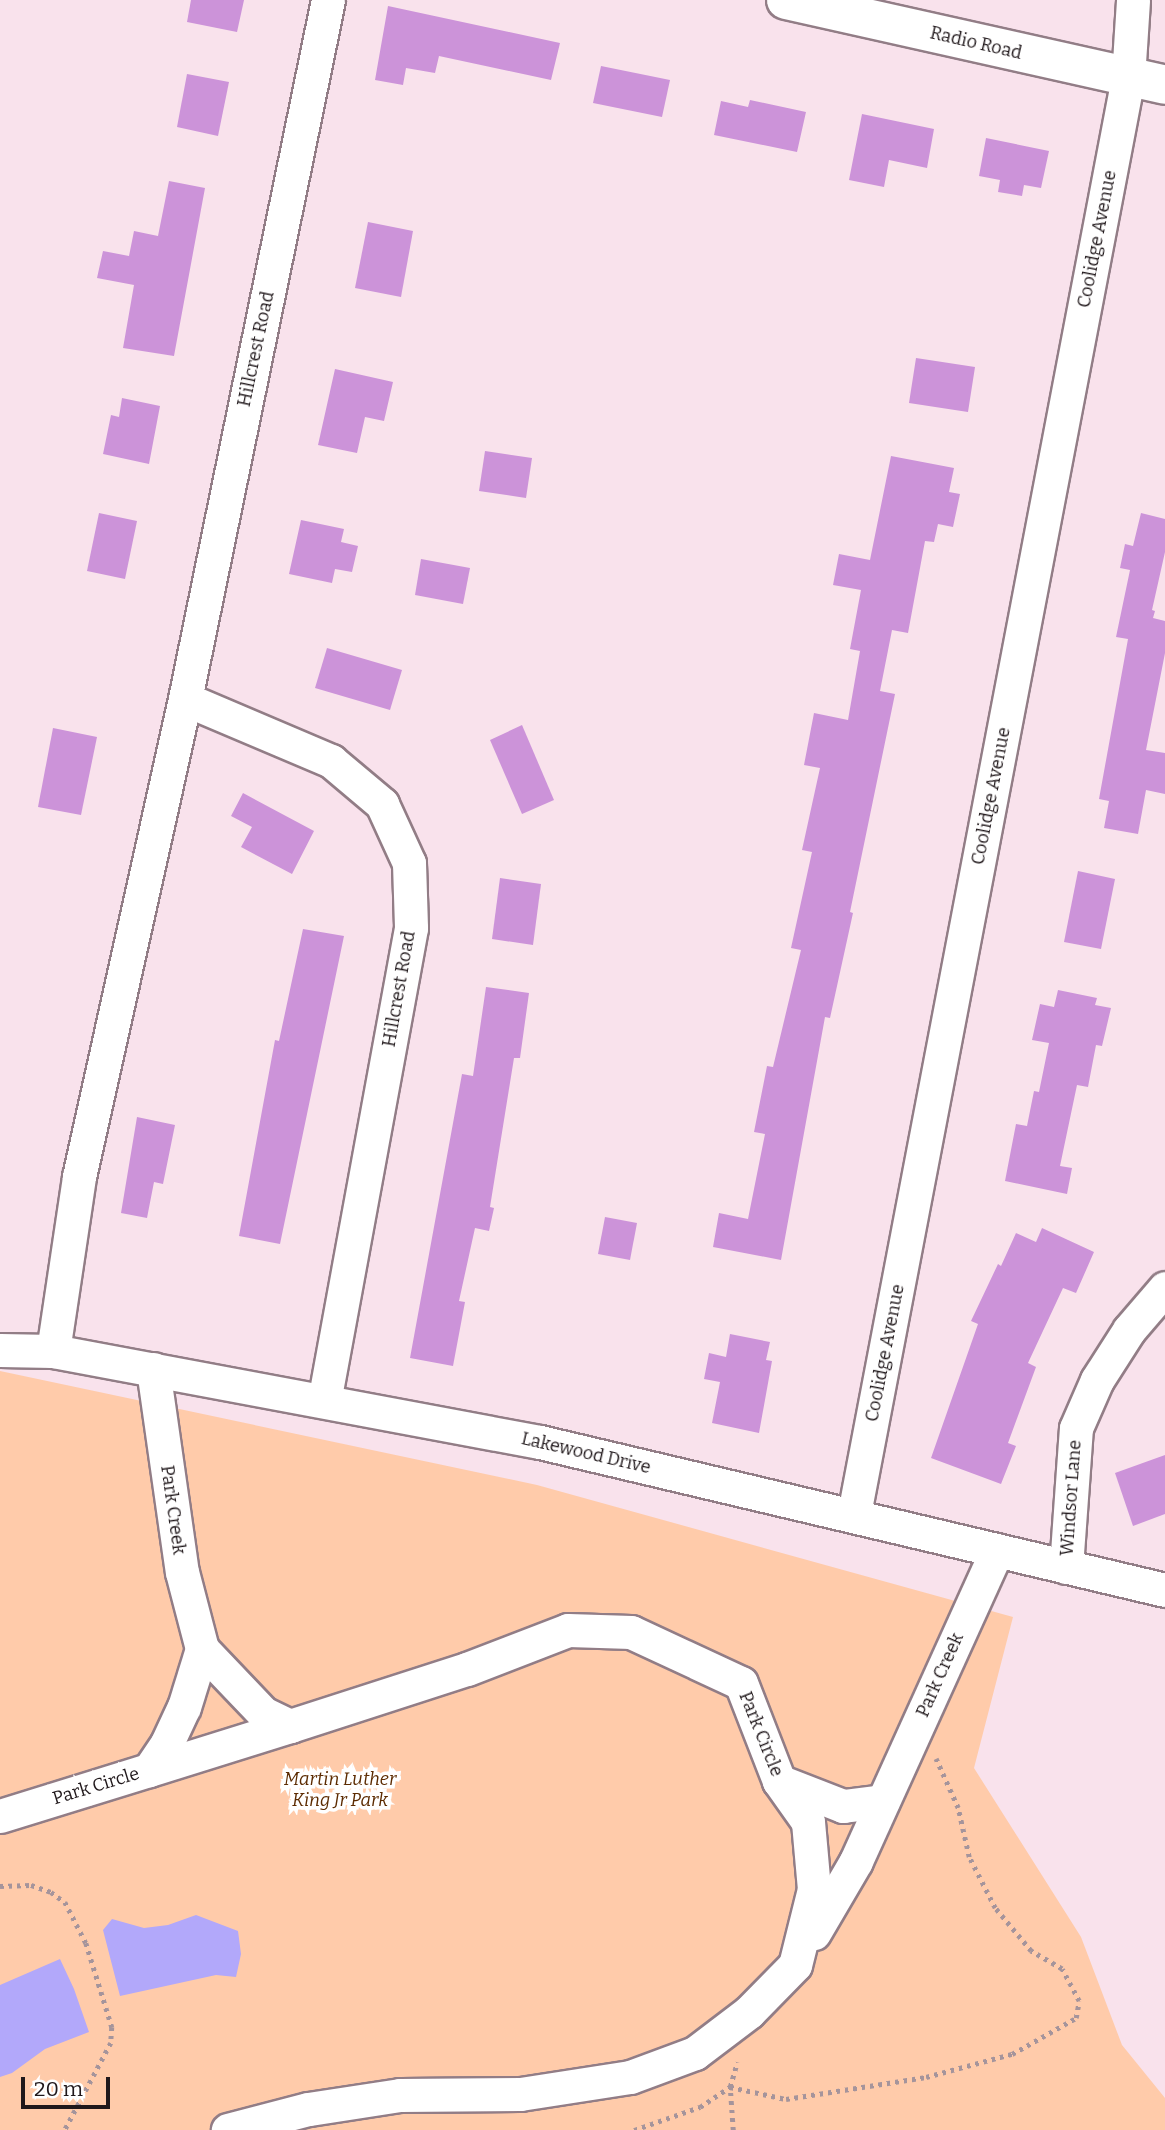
<!DOCTYPE html>
<html>
<head>
<meta charset="utf-8">
<style>
  body { margin:0 }
  #map { position:relative; width:1165px; height:2130px; overflow:hidden; background:#f9e2ec; font-family:Bitter,serif }
  div>[style] { position:absolute }
  .green>* { inset:0; background:#ffcbaa }
  .water>* { inset:0; background:#b2a8fa }
  .building>* { inset:0; background:#cc93d9 }
  .path>* { height:4.5px; margin-top:-2.25px; transform-origin:0; background:repeating-linear-gradient(90deg,#a5949b 0 3.5px,transparent 0 8.5px) }
  .roads { filter:drop-shadow(2px 0 #927d86) drop-shadow(-2px 0 #927d86) drop-shadow(0 2px #927d86) drop-shadow(0 -2px #927d86) }
  .minor>* { height:33px; margin:-16.5px; padding:0 16.5px; transform-origin:16.5px; border-radius:16.5px; background:#fff }
  .tertiary>* { height:38px; margin:-19px; padding:0 19px; transform-origin:19px; border-radius:19px; background:#fff }
  span { translate:-50% -50%; white-space:nowrap; text-align:center; line-height:1.15; -webkit-text-stroke:7px #fff; paint-order:stroke }
  .street-label { font-size:18px; color:#20181b }
  .park-label { font-size:18px; color:#5c2b01; font-style:italic }
  .scale { position:absolute; left:21px; top:2077px; width:89px; height:32px; box-sizing:border-box; border:4px solid #20181b; border-top:0; padding-left:9px; font-size:21px; line-height:24px; white-space:nowrap; color:#20181b; -webkit-text-stroke:5px #fff; paint-order:stroke }
</style>
</head>
<body>
<div id="map">
  <div class="green">
    <div style="clip-path:polygon(0 1371px,537px 1485px,1013px 1617px,974px 1768px,1081px 1937px,1122px 2045px,1165px 2098px,1165px 2130px,0 2130px)"></div>
  </div>
  <div class="water">
    <div style="clip-path:polygon(196px 1915px,238px 1931px,241px 1954px,236px 1977px,216px 1975px,120px 1996px,103px 1930px,112px 1919px,144px 1928px,168px 1925px)"></div>
    <div style="clip-path:polygon(60px 1959px,74px 1989px,89px 2032px,45px 2049px,12px 2073px,0 2077px,0 1985px)"></div>
  </div>
  <div class="building">
    <div style="clip-path:polygon(191px 0,244px 0,237px 32px,187px 22px)"></div>
    <div style="clip-path:polygon(388px 6px,560px 43px,551px 80px,439px 56px,435px 73px,406px 68px,403px 85px,375px 80px)"></div>
    <div style="clip-path:polygon(601px 66px,670px 80px,662px 117px,593px 103px)"></div>
    <div style="clip-path:polygon(187px 74px,229px 82px,218px 136px,177px 127px)"></div>
    <div style="clip-path:polygon(750px 100px,806px 112px,797px 152px,714px 135px,721px 101px,748px 107px)"></div>
    <div style="clip-path:polygon(862px 114px,934px 129px,927px 168px,889px 160px,884px 187px,849px 180px)"></div>
    <div style="clip-path:polygon(986px 138px,1049px 151px,1041px 188px,1024px 185px,1022px 196px,998px 192px,1000px 180px,979px 176px)"></div>
    <div style="clip-path:polygon(169px 181px,205px 188px,174px 356px,123px 348px,134px 285px,97px 278px,103px 251px,129px 256px,134px 231px,158px 236px)"></div>
    <div style="clip-path:polygon(368px 222px,413px 231px,401px 297px,355px 288px)"></div>
    <div style="clip-path:polygon(916px 358px,975px 367px,968px 412px,909px 403px)"></div>
    <div style="clip-path:polygon(335px 369px,393px 382px,384px 421px,365px 417px,357px 453px,318px 445px)"></div>
    <div style="clip-path:polygon(122px 398px,160px 406px,149px 464px,103px 454px,111px 415px,119px 417px)"></div>
    <div style="clip-path:polygon(485px 451px,532px 458px,526px 498px,479px 491px)"></div>
    <div style="clip-path:polygon(891px 456px,954px 468px,949px 492px,960px 494px,953px 527px,938px 524px,934px 542px,925px 541px,908px 633px,892px 630px,880px 691px,895px 694px,850px 912px,853px 913px,830px 1018px,825px 1017px,781px 1260px,713px 1247px,719px 1213px,748px 1219px,765px 1134px,754px 1132px,767px 1066px,773px 1067px,801px 950px,791px 948px,812px 852px,802px 850px,820px 768px,804px 765px,814px 713px,848px 720px,860px 651px,850px 649px,861px 590px,833px 585px,839px 554px,870px 560px)"></div>
    <div style="clip-path:polygon(99px 513px,137px 521px,125px 579px,87px 571px)"></div>
    <div style="clip-path:polygon(1141px 513px,1165px 519px,1165px 552px,1152px 610px,1155px 611px,1153px 618px,1165px 621px,1165px 653px,1146px 750px,1165px 753px,1165px 794px,1146px 790px,1138px 834px,1104px 828px,1109px 801px,1099px 799px,1128px 639px,1116px 637px,1130px 570px,1120px 568px,1125px 544px,1133px 546px)"></div>
    <div style="clip-path:polygon(301px 520px,344px 529px,341px 542px,358px 546px,352px 572px,335px 569px,332px 583px,289px 574px)"></div>
    <div style="clip-path:polygon(421px 559px,470px 568px,463px 604px,415px 595px)"></div>
    <div style="clip-path:polygon(327px 648px,402px 670px,390px 710px,315px 688px)"></div>
    <div style="clip-path:polygon(522px 725px,554px 800px,522px 814px,490px 740px)"></div>
    <div style="clip-path:polygon(53px 728px,97px 737px,81px 815px,38px 807px)"></div>
    <div style="clip-path:polygon(243px 793px,314px 831px,292px 874px,241px 847px,252px 827px,231px 816px)"></div>
    <div style="clip-path:polygon(1078px 871px,1115px 879px,1101px 949px,1064px 942px)"></div>
    <div style="clip-path:polygon(500px 878px,541px 884px,533px 945px,492px 939px)"></div>
    <div style="clip-path:polygon(303px 929px,344px 936px,280px 1244px,239px 1236px,275px 1040px,279px 1041px)"></div>
    <div style="clip-path:polygon(486px 987px,529px 993px,520px 1058px,514px 1058px,490px 1207px,494px 1208px,489px 1231px,475px 1228px,459px 1301px,465px 1302px,453px 1366px,410px 1358px,462px 1074px,473px 1076px)"></div>
    <div style="clip-path:polygon(1058px 990px,1097px 998px,1095px 1005px,1111px 1008px,1102px 1046px,1096px 1045px,1088px 1087px,1077px 1085px,1060px 1166px,1072px 1168px,1067px 1194px,1005px 1181px,1016px 1124px,1027px 1126px,1034px 1091px,1039px 1092px,1049px 1043px,1032px 1040px,1040px 1004px,1054px 1007px)"></div>
    <div style="clip-path:polygon(137px 1117px,175px 1125px,163px 1184px,154px 1182px,147px 1218px,121px 1213px)"></div>
    <div style="clip-path:polygon(605px 1217px,637px 1223px,630px 1260px,598px 1254px)"></div>
    <div style="clip-path:polygon(1042px 1228px,1094px 1252px,1076px 1293px,1063px 1288px,1028px 1363px,1036px 1367px,1008px 1443px,1016px 1446px,1001px 1484px,931px 1458px,978px 1324px,971px 1321px,998px 1264px,1001px 1266px,1016px 1233px,1036px 1242px)"></div>
    <div style="clip-path:polygon(730px 1334px,770px 1342px,766px 1360px,772px 1361px,759px 1433px,712px 1423px,720px 1382px,704px 1379px,709px 1353px,726px 1357px)"></div>
    <div style="clip-path:polygon(1165px 1455px,1165px 1514px,1133px 1526px,1115px 1473px)"></div>
  </div>
  <div class="path">
    <div style="left:0;top:1886px;width:31px;rotate:-2deg"></div>
    <div style="left:31px;top:1885px;width:21px;rotate:19deg"></div>
    <div style="left:51px;top:1892px;width:17px;rotate:36deg"></div>
    <div style="left:65px;top:1902px;width:46px;rotate:62.9deg"></div>
    <div style="left:86px;top:1943px;width:88px;rotate:72.8deg"></div>
    <div style="left:112px;top:2027px;width:16px;rotate:94deg"></div>
    <div style="left:111px;top:2043px;width:98px;rotate:117.9deg"></div>
    <div style="left:634px;top:2130px;width:70px;rotate:-19.2deg"></div>
    <div style="left:700px;top:2107px;width:36px;rotate:-34deg"></div>
    <div style="left:730px;top:2087px;width:26px;rotate:-74deg"></div>
    <div style="left:733px;top:2130px;width:43px;rotate:-94deg"></div>
    <div style="left:730px;top:2087px;width:57px;rotate:12.1deg"></div>
    <div style="left:786px;top:2099px;width:142px;rotate:-8.9deg"></div>
    <div style="left:926px;top:2077px;width:89px;rotate:-15deg"></div>
    <div style="left:1012px;top:2054px;width:73px;rotate:-29.4deg"></div>
    <div style="left:1076px;top:2018px;width:17px;rotate:-80deg"></div>
    <div style="left:1079px;top:2001px;width:36px;rotate:-118deg"></div>
    <div style="left:1062px;top:1969px;width:36px;rotate:-150deg"></div>
    <div style="left:1031px;top:1951px;width:56px;rotate:-129.9deg"></div>
    <div style="left:995px;top:1908px;width:57px;rotate:-117deg"></div>
    <div style="left:969px;top:1857px;width:50px;rotate:-102.7deg"></div>
    <div style="left:958px;top:1808px;width:54px;rotate:-114.2deg"></div>
  </div>
  <div class="roads">
    <div class="minor">
      <div style="left:185px;top:699px;width:159px;rotate:23deg"></div>
      <div style="left:331px;top:761px;width:67px;rotate:40.1deg"></div>
      <div style="left:382px;top:804px;width:65px;rotate:65.4deg"></div>
      <div style="left:409px;top:863px;width:65px;rotate:88.2deg"></div>
      <div style="left:411px;top:928px;width:480px;rotate:100.4deg"></div>
      <div style="left:0;top:1350px;width:53px;rotate:1.1deg"></div>
      <div style="left:53px;top:1351px;width:495px;rotate:10.6deg"></div>
      <div style="left:540px;top:1442px;width:642px;rotate:13.32deg"></div>
      <div style="left:53px;top:1351px;width:176px;rotate:-81.5deg"></div>
      <div style="left:79px;top:1177px;width:490px;rotate:-77.5deg"></div>
      <div style="left:185px;top:699px;width:713px;rotate:-78.44deg"></div>
      <div style="left:153px;top:1369px;width:205px;rotate:81.9deg"></div>
      <div style="left:182px;top:1572px;width:80px;rotate:75.4deg"></div>
      <div style="left:202px;top:1649px;width:88px;rotate:46.4deg"></div>
      <div style="left:263px;top:1713px;width:30px;rotate:26deg"></div>
      <div style="left:290px;top:1726px;width:186px;rotate:-17.9deg"></div>
      <div style="left:467px;top:1669px;width:108px;rotate:-21.1deg"></div>
      <div style="left:568px;top:1630px;width:63px;rotate:1.8deg"></div>
      <div style="left:631px;top:1632px;width:121px;rotate:24.9deg"></div>
      <div style="left:741px;top:1683px;width:105px;rotate:68.8deg"></div>
      <div style="left:779px;top:1781px;width:50px;rotate:54.7deg"></div>
      <div style="left:808px;top:1822px;width:67px;rotate:84.9deg"></div>
      <div style="left:814px;top:1889px;width:78px;rotate:104deg"></div>
      <div style="left:795px;top:1965px;width:66px;rotate:134.4deg"></div>
      <div style="left:749px;top:2012px;width:68px;rotate:142.8deg"></div>
      <div style="left:695px;top:2053px;width:69px;rotate:159.7deg"></div>
      <div style="left:630px;top:2077px;width:111px;rotate:171.2deg"></div>
      <div style="left:520px;top:2094px;width:120px;rotate:179.5deg"></div>
      <div style="left:400px;top:2095px;width:93px;rotate:171.3deg"></div>
      <div style="left:308px;top:2109px;width:83px;rotate:165.3deg"></div>
      <div style="left:854px;top:1514px;width:1462px;rotate:-79.2deg"></div>
      <div style="left:1128px;top:78px;width:78px;rotate:-86.3deg"></div>
      <div style="left:1066px;top:1567px;width:139px;rotate:-85.9deg"></div>
      <div style="left:1076px;top:1428px;width:52px;rotate:-66.4deg"></div>
      <div style="left:1097px;top:1380px;width:59px;rotate:-57.4deg"></div>
      <div style="left:1129px;top:1330px;width:55px;rotate:-49.4deg"></div>
      <div style="left:149px;top:1770px;width:148px;rotate:-17.3deg"></div>
      <div style="left:779px;top:1781px;width:69px;rotate:21.3deg"></div>
      <div style="left:843px;top:1806px;width:40px;rotate:-7.1deg"></div>
      <div style="left:0;top:1816px;width:156px;rotate:-17.2deg"></div>
      <div style="left:149px;top:1770px;width:32px;rotate:-56deg"></div>
      <div style="left:167px;top:1743px;width:40px;rotate:-65deg"></div>
      <div style="left:184px;top:1707px;width:61px;rotate:-72.8deg"></div>
      <div style="left:814px;top:1933px;width:83px;rotate:-59.7deg"></div>
      <div style="left:856px;top:1861px;width:341px;rotate:-65.6deg"></div>
    </div>
    <div class="tertiary">
      <div style="left:786px;top:0;width:388px;rotate:12.6deg"></div>
    </div>
  </div>
  <div class="street-label">
    <span style="left:976px;top:43px;rotate:13deg">Radio Road</span>
    <span style="left:1097px;top:239px;rotate:-79deg">Coolidge Avenue</span>
    <span style="left:256px;top:349px;rotate:-78deg">Hillcrest Road</span>
    <span style="left:991px;top:796px;rotate:-79deg">Coolidge Avenue</span>
    <span style="left:399px;top:989px;rotate:-80deg">Hillcrest Road</span>
    <span style="left:885px;top:1353px;rotate:-79deg">Coolidge Avenue</span>
    <span style="left:586px;top:1453px;rotate:13deg">Lakewood Drive</span>
    <span style="left:1071px;top:1498px;rotate:-86deg">Windsor Lane</span>
    <span style="left:173px;top:1510px;rotate:82deg">Park Creek</span>
    <span style="left:940px;top:1675px;rotate:-66deg">Park Creek</span>
    <span style="left:761px;top:1734px;rotate:68deg">Park Circle</span>
    <span style="left:96px;top:1786px;rotate:-17deg">Park Circle</span>
  </div>
  <div class="park-label">
    <span style="left:340px;top:1790px">Martin Luther<br>King Jr Park</span>
  </div>
  <div class="scale">20 m</div>
</div>
</body>
</html>
